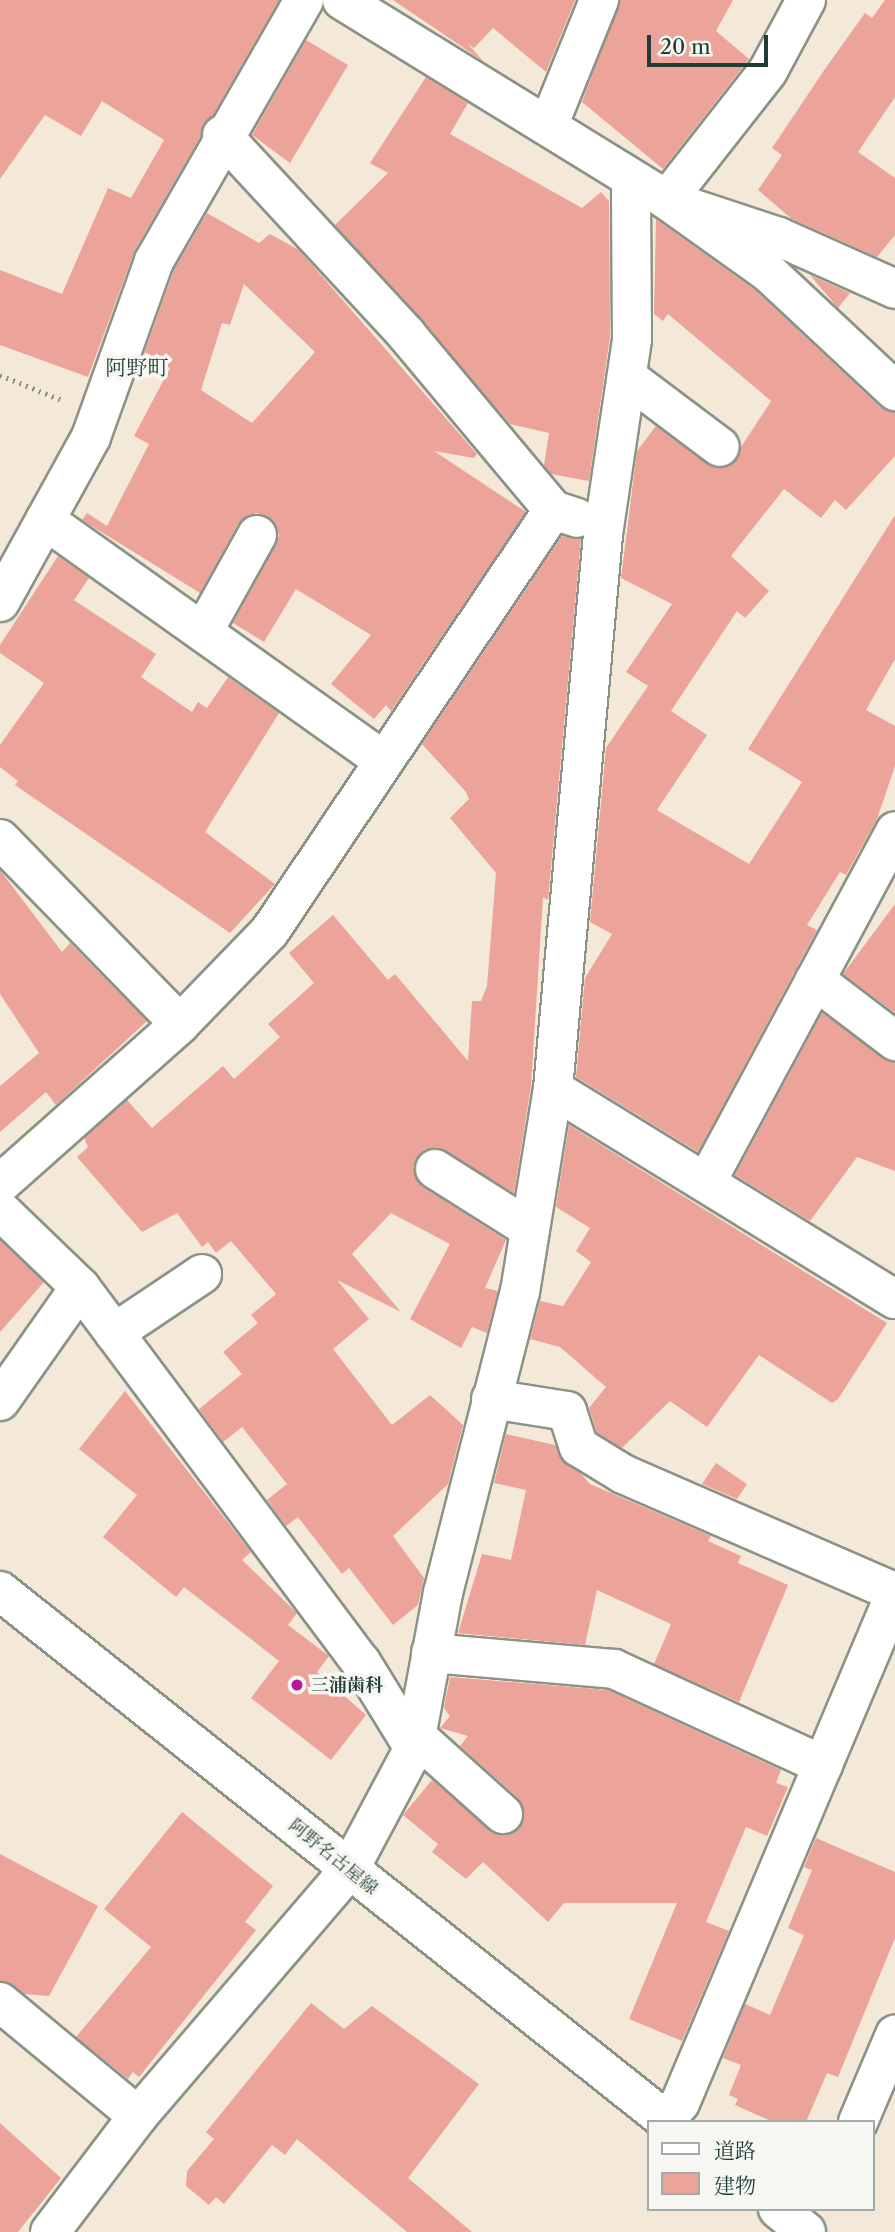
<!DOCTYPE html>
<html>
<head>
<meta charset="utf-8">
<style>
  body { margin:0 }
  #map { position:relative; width:895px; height:2232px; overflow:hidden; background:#f4e9d9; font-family:"Libre Caslon Text","Noto Serif JP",serif }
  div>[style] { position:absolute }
  .building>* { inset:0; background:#eca399 }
  .path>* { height:4.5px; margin-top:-2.25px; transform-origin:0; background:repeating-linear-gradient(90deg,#8a9386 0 2px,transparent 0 7px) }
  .roads { filter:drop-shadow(2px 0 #8a9386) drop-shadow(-2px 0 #8a9386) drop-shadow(0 2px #8a9386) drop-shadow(0 -2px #8a9386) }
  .minor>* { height:38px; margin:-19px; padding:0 19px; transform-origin:19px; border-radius:19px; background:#fff }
  .major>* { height:38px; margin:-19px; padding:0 19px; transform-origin:19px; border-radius:19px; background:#fff }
  .dots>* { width:19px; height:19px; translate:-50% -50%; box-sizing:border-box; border:4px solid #f6f6f2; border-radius:50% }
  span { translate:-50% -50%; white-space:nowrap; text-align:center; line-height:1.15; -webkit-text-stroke:7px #f6f6f2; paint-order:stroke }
  .poi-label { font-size:18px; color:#1f3d34; font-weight:700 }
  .left { translate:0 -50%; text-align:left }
  .street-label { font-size:18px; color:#1f3d34 }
  .quarter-label { font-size:21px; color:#1f3d34 }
  .legend { position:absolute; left:647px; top:2120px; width:228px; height:91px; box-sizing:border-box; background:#f6f6f2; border:2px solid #a0aca6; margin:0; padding:9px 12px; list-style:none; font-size:21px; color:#1f3d34 }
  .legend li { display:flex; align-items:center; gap:14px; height:35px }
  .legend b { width:35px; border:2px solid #a0aca6 }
  .scale { position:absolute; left:647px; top:35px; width:121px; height:32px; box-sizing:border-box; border:4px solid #1f3d34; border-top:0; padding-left:9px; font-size:21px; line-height:24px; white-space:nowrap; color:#1f3d34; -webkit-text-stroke:5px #f6f6f2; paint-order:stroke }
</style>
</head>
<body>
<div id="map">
  <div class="building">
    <div style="clip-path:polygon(0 0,279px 0,135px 250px,88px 377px,0 345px,0 270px,62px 294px,108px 188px,131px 198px,164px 140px,102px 101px,81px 136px,45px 115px,0 179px)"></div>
    <div style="clip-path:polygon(393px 0,575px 0,546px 72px,493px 28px,474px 48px,468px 44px,483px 61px)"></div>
    <div style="clip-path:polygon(620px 0,733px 0,716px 31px,749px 59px,663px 169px,582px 102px)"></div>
    <div style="clip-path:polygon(885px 0,895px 0,895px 97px,858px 152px,895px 178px,895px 235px,877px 257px,792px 219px,758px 190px,782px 155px,772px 148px,827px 66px,865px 13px,872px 18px)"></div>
    <div style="clip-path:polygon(306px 40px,348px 65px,290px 163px,252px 135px)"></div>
    <div style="clip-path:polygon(426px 77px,468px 103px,450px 134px,582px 208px,601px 192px,609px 201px,610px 337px,589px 481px,551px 474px,544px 465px,549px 433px,510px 424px,335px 225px,388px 173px,370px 163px)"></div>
    <div style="clip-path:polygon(evenodd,207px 213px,259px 243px,270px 234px,299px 250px,477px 454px,474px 458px,434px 451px,526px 512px,391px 711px,386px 705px,374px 719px,331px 684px,371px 635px,296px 589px,264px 642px,233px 623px,276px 545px,279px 534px,268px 516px,256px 513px,238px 524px,200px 593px,82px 520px,87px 513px,107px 526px,149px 444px,134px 436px,170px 368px,142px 359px,174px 270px,207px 213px,244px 284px,315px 352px,252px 423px,201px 390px,222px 323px,230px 325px,244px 284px)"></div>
    <div style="clip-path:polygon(656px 219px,755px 290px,880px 407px,895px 412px,895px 456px,846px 510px,835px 500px,821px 518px,784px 489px,731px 556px,769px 591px,745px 618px,737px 611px,671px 711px,707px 735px,657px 810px,749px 864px,802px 782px,748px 749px,895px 515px,895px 659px,866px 710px,895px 726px,895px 766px,877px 819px,846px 875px,840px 872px,807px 925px,817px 930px,698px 1152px,576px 1077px,585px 978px,612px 934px,590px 922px,606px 748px,648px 686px,626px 672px,672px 604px,621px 578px,637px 451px,656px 426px,707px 464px,728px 467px,771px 401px,668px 314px,663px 321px,654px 314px)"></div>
    <div style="clip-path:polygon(810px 275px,850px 293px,838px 308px)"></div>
    <div style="clip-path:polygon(562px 536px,581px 539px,548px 900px,543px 897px,531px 1086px,514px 1193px,437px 1147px,424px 1150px,413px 1167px,423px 1187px,506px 1240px,485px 1288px,498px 1291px,487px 1333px,472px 1327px,461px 1348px,410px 1319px,450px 1244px,391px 1213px,352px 1254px,401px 1312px,337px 1280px,369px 1319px,333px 1349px,392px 1425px,430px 1395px,463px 1425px,448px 1484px,393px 1536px,424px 1578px,418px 1605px,393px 1625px,349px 1568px,342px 1574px,298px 1517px,286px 1526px,267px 1500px,287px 1484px,242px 1427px,223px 1442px,199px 1409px,242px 1374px,223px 1352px,258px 1323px,251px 1315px,276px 1294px,231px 1241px,216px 1253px,208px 1242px,202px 1247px,177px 1213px,142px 1232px,77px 1157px,88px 1147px,84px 1138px,127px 1100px,152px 1128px,223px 1066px,234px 1079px,280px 1037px,268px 1024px,314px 983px,289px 953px,333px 915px,388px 980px,395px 974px,468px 1061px,472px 1001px,481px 1001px,487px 986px,496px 873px,450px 818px,469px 799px,466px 792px,422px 744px)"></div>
    <div style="clip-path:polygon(58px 556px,89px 578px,74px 600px,156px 654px,141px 677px,192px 712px,198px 702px,207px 708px,228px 677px,279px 713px,205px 832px,275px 884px,230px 933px,15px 785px,18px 781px,0 767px,0 745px,44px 683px,0 653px,0 645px)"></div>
    <div style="clip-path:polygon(0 870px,62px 952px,70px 943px,147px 1021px,56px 1105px,46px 1092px,0 1132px,0 1086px,39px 1053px,0 994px)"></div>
    <div style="clip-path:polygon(895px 904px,895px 1013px,843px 974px)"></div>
    <div style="clip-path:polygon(822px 1013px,895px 1062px,895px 1171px,857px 1157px,810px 1221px,735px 1175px)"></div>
    <div style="clip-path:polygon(569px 1125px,887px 1323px,838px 1399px,832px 1403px,759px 1355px,707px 1427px,670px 1401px,622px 1448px,597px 1433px,589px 1408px,606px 1387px,560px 1347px,530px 1339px,540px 1301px,563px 1306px,591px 1262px,576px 1251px,590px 1228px,556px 1207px)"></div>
    <div style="clip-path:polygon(0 1240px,44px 1282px,0 1332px)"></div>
    <div style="clip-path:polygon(125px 1391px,251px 1552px,242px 1560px,297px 1613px,288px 1625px,329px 1656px,317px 1672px,366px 1715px,331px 1760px,251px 1698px,279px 1661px,184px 1587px,176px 1597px,103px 1537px,137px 1495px,79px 1449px)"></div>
    <div style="clip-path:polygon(506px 1434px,555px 1445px,590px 1484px,711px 1536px,708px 1541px,741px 1556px,738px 1563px,788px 1585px,739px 1702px,654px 1664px,671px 1624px,597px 1590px,585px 1645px,458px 1633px,482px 1554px,511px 1560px,526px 1490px,494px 1483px)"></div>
    <div style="clip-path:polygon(716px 1463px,747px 1484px,737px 1499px,702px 1484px)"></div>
    <div style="clip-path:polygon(450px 1677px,608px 1690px,781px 1770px,776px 1783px,788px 1787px,767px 1836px,746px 1827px,706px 1922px,729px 1931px,682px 2041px,629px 2019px,677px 1903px,564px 1903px,548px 1922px,483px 1862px,466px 1879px,432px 1852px,438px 1844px,403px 1815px,432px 1780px,498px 1835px,510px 1834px,524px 1819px,518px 1798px,460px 1746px,468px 1736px,440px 1728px,450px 1716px,444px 1708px)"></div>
    <div style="clip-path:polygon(182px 1812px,273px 1886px,245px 1922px,256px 1930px,139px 2077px,133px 2072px,128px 2079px,76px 2037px,151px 1947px,104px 1909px)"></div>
    <div style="clip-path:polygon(816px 1838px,895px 1872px,895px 1938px,838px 2077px,827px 2073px,806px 2122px,773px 2122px,735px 2105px,738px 2099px,729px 2095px,741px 2065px,723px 2058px,745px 2004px,770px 2015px,804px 1935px,788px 1928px,812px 1870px,804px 1867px)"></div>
    <div style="clip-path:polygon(0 1854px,98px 1906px,49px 1996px,24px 1994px,0 1981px)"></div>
    <div style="clip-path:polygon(311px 2003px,344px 2029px,372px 2006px,479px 2084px,408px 2178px,472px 2232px,407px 2232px,297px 2139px,285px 2155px,272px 2145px,224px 2204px,216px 2197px,209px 2205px,186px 2186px,187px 2171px,214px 2139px,206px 2132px)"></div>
    <div style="clip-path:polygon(0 2123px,61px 2178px,18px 2232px,0 2232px)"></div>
  </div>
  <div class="path">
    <div style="left:0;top:375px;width:69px;rotate:22.1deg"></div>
  </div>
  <div class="roads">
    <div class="minor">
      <div style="left:342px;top:0;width:382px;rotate:31.6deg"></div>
      <div style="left:667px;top:200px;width:125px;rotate:35.6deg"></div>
      <div style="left:769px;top:273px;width:173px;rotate:43.1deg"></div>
      <div style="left:806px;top:0;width:81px;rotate:118.2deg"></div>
      <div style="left:768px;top:71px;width:164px;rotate:128.1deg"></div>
      <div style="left:667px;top:200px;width:118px;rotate:18.3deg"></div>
      <div style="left:779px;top:237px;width:127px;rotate:24.1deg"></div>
      <div style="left:549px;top:124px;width:134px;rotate:-68deg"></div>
      <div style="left:222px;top:135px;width:271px;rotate:47.2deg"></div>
      <div style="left:406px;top:334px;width:229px;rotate:50.1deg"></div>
      <div style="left:553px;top:510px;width:25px;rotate:18deg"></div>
      <div style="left:627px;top:377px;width:116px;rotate:37deg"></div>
      <div style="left:45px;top:520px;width:412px;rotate:35.4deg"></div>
      <div style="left:0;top:602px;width:188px;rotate:-61.1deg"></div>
      <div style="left:91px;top:437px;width:187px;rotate:-70.3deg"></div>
      <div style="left:154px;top:261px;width:301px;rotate:-60.1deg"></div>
      <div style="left:203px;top:632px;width:111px;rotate:-60.9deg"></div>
      <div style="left:0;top:839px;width:258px;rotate:45.8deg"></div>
      <div style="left:815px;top:980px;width:101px;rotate:37.3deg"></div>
      <div style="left:553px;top:1089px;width:401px;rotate:31.6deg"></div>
      <div style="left:435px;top:1169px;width:112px;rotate:32.3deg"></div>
      <div style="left:708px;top:1179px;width:395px;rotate:-61.7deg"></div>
      <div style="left:0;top:1184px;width:241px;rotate:-41.6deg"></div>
      <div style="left:180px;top:1024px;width:129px;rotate:-45.9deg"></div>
      <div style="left:270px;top:931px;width:507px;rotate:-56.09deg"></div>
      <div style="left:0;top:1210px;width:111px;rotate:43.9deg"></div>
      <div style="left:80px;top:1287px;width:469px;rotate:53.2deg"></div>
      <div style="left:361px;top:1662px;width:101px;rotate:58.4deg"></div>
      <div style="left:114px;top:1333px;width:106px;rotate:-33.8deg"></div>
      <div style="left:491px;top:1399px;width:77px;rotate:9deg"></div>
      <div style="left:567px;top:1411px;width:38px;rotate:72deg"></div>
      <div style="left:579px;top:1447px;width:52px;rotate:31.5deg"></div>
      <div style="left:623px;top:1474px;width:296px;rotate:23.5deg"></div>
      <div style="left:0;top:1401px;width:139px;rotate:-54.9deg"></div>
      <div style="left:431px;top:1653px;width:184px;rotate:5deg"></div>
      <div style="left:614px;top:1669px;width:230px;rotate:24.7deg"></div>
      <div style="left:416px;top:1736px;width:117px;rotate:41.9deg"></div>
      <div style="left:0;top:2002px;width:179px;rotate:39.6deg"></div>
      <div style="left:666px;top:2120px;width:22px;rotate:-51deg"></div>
      <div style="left:680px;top:2103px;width:553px;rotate:-67.1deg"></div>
      <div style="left:858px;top:2122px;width:95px;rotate:-67deg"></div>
      <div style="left:50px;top:2232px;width:146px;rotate:-52.8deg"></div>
      <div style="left:138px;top:2116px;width:324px;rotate:-49.4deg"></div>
      <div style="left:349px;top:1870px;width:138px;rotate:-62deg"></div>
      <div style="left:414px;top:1748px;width:158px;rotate:-79.4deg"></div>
      <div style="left:443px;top:1593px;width:311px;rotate:-75.7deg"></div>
      <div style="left:520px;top:1292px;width:206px;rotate:-80.8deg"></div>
      <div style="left:553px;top:1089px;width:557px;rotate:-84.85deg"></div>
      <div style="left:603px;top:534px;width:197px;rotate:-81.5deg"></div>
      <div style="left:632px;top:339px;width:157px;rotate:-90.4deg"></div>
    </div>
    <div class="major">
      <div style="left:0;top:1591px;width:853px;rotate:38.48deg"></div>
      <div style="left:778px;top:2209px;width:36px;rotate:39deg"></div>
    </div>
  </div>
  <div class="dots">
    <div style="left:297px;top:1685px;background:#b5179e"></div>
  </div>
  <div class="poi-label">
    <span class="left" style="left:311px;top:1685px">三浦歯科</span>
  </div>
  <div class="street-label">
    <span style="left:333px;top:1857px;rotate:39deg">阿野名古屋線</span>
  </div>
  <div class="quarter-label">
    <span style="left:137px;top:368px">阿野町</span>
  </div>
  <ul class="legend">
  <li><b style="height:9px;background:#fff"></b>道路</li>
  <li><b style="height:19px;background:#eca399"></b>建物</li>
  </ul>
  <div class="scale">20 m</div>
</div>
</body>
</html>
